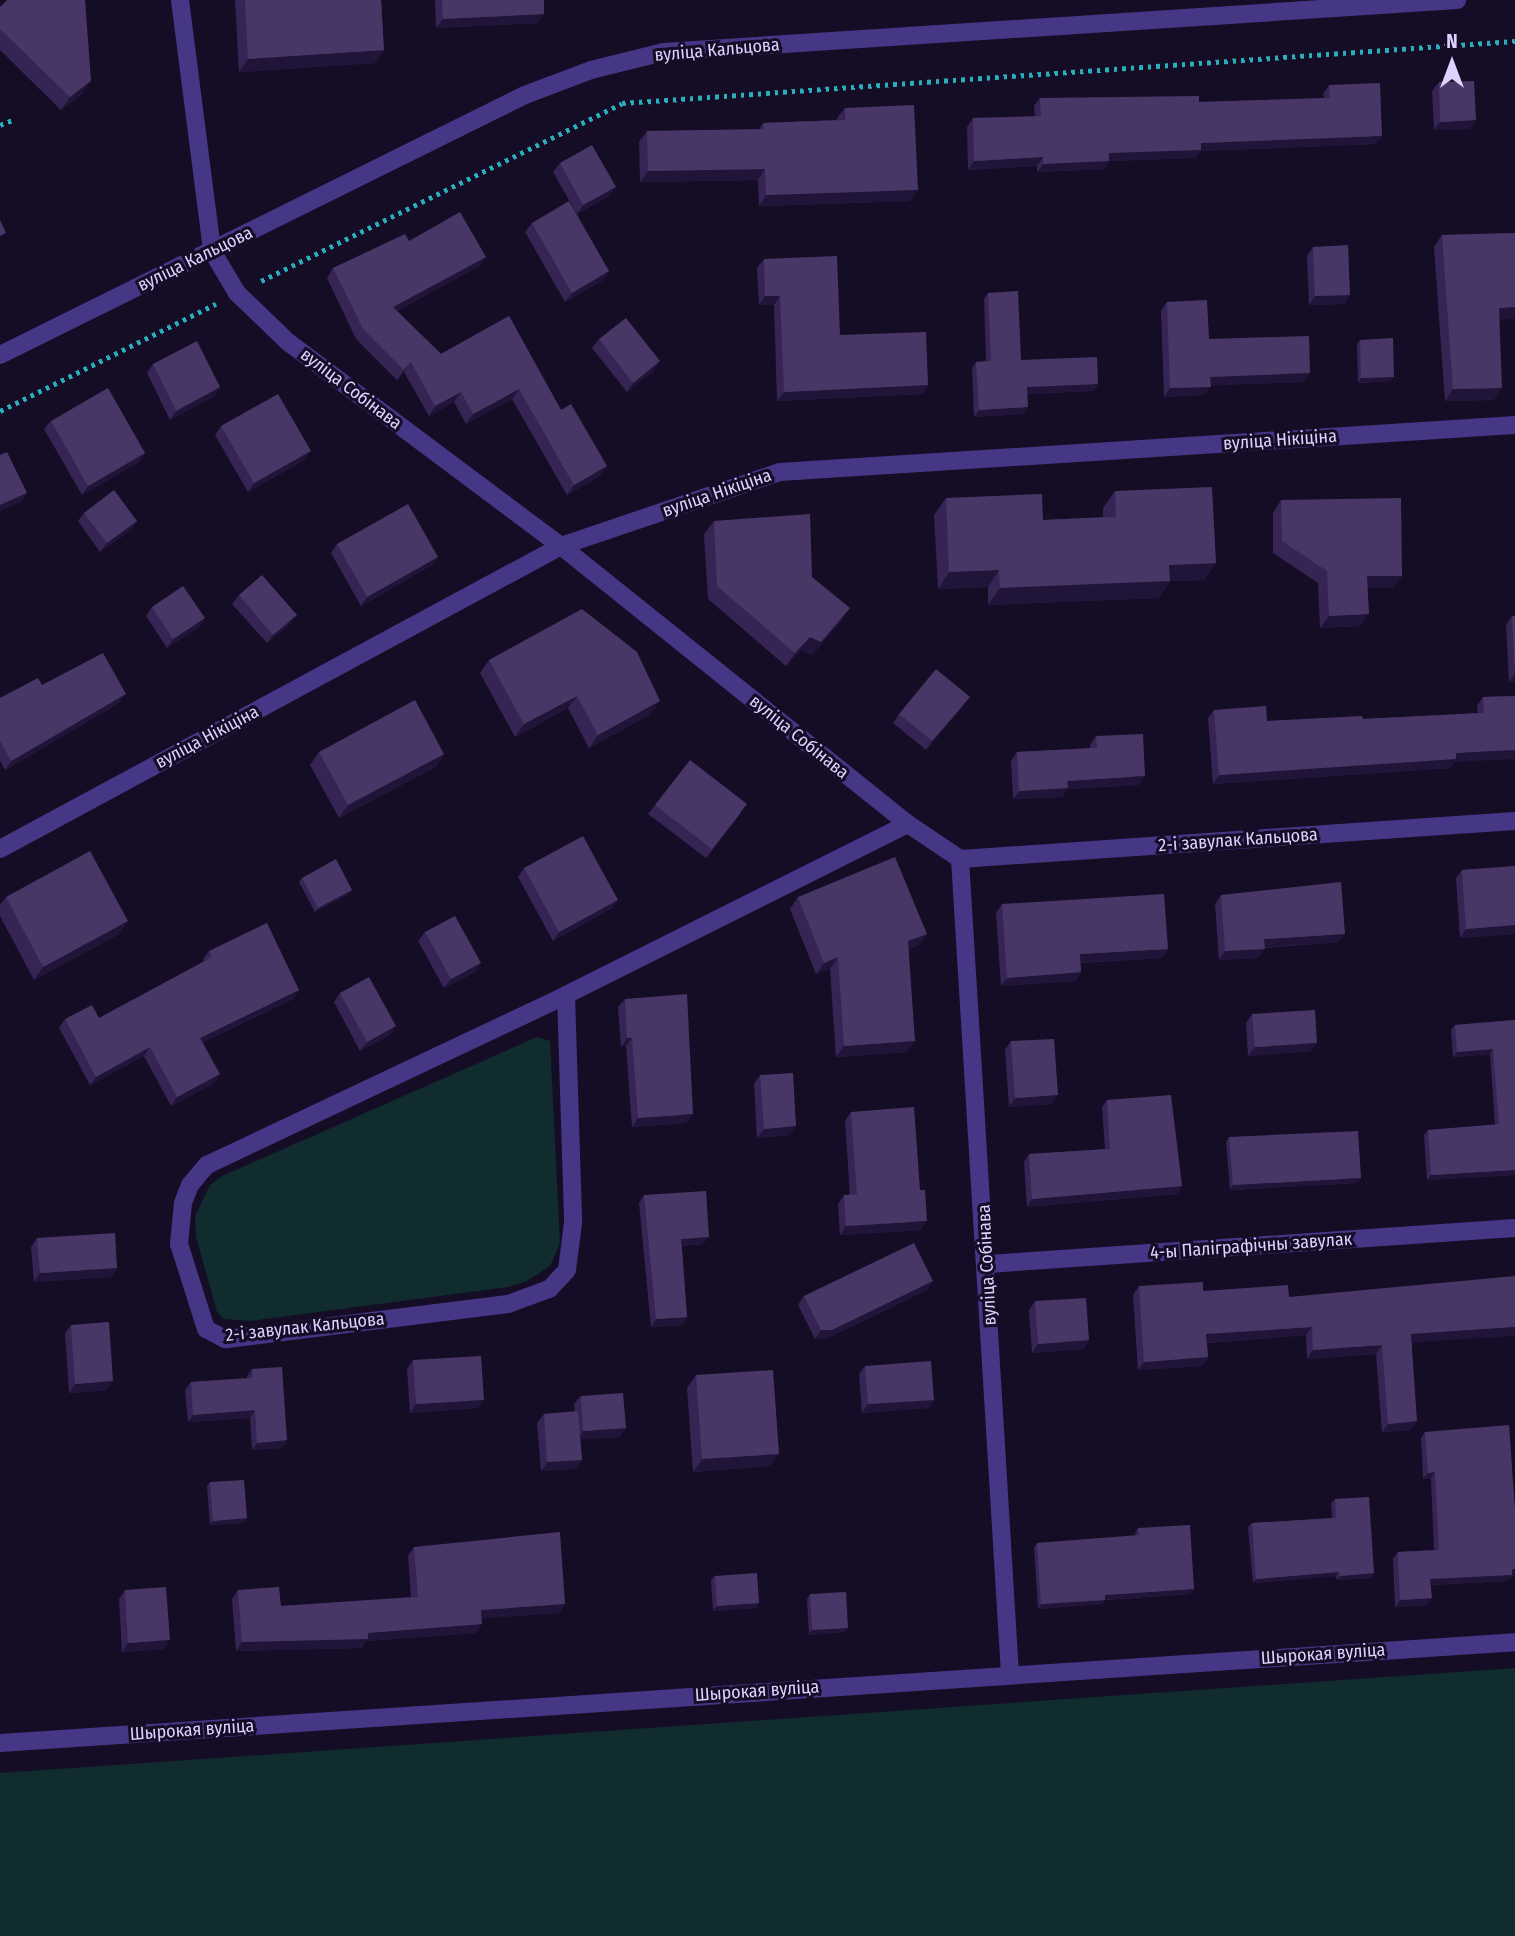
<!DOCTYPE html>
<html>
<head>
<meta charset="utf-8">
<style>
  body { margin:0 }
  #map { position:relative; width:1515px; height:1936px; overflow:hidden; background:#150d25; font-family:"Fira Sans Condensed",sans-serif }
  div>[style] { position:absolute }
  .green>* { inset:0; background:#102c2f }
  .path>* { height:4.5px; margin-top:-2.25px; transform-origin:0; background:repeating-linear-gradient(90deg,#29aebc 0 3.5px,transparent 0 8.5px) }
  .minor>* { height:18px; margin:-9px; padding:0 9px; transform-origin:9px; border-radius:9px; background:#453686 }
  .wall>* { inset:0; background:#362554 }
  .shaded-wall>* { inset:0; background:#211439 }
  .building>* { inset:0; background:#483766 }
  span { translate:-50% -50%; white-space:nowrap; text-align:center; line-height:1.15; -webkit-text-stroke:6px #150d25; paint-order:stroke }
  .street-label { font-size:18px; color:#ddd1ff }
  .north { position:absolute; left:1417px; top:28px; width:70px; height:70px; -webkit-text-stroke:5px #150d25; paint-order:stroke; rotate:0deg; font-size:19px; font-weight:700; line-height:28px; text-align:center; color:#ddd1ff }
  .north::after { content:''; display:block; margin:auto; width:24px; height:32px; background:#ddd1ff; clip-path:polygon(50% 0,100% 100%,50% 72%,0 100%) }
</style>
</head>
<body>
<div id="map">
  <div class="green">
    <div style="clip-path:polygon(537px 1037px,550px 1041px,560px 1243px,550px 1266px,527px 1281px,508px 1287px,250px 1321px,224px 1319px,217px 1312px,196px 1237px,195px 1216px,210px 1185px,222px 1176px)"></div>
    <div style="clip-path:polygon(1515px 1668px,1515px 1936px,0 1936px,0 1773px)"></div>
  </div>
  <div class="path">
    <div style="left:0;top:125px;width:16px;rotate:-22deg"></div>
    <div style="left:261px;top:281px;width:402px;rotate:-26.2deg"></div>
    <div style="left:622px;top:103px;width:895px;rotate:-3.97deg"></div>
    <div style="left:0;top:411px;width:241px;rotate:-26.4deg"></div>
  </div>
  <div class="minor">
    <div style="left:180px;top:0;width:253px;rotate:82.7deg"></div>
    <div style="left:212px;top:251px;width:49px;rotate:59.2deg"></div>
    <div style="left:237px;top:293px;width:71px;rotate:43.9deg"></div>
    <div style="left:288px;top:342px;width:341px;rotate:36.8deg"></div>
    <div style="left:561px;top:546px;width:445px;rotate:38.7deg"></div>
    <div style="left:908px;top:824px;width:63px;rotate:33.9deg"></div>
    <div style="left:960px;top:859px;width:817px;rotate:86.49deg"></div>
    <div style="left:0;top:355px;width:586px;rotate:-26.35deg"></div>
    <div style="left:525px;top:95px;width:71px;rotate:-20.7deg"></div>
    <div style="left:591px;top:70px;width:75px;rotate:-13.9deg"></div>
    <div style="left:664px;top:52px;width:795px;rotate:-3.75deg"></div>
    <div style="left:0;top:849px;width:638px;rotate:-28.37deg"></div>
    <div style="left:561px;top:546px;width:231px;rotate:-18.7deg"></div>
    <div style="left:780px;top:472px;width:737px;rotate:-3.66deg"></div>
    <div style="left:960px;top:859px;width:556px;rotate:-3.92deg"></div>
    <div style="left:566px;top:995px;width:228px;rotate:88.2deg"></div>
    <div style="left:573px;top:1223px;width:47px;rotate:97.3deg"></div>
    <div style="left:567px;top:1270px;width:26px;rotate:133deg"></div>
    <div style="left:549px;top:1289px;width:44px;rotate:159.9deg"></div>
    <div style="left:508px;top:1304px;width:285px;rotate:172.9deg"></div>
    <div style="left:225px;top:1339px;width:21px;rotate:-152deg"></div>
    <div style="left:206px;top:1329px;width:89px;rotate:-107.6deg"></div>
    <div style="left:179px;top:1244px;width:41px;rotate:-84.4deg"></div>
    <div style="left:183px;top:1203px;width:19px;rotate:-69deg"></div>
    <div style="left:190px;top:1185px;width:26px;rotate:-50deg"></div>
    <div style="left:207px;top:1165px;width:397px;rotate:-25.3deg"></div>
    <div style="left:566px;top:995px;width:382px;rotate:-26.6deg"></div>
    <div style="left:988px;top:1264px;width:528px;rotate:-3.91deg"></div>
    <div style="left:0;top:1743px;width:1518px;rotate:-3.81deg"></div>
  </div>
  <div class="wall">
    <div style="clip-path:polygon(235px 0,381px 0,384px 50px,375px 63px,239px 72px)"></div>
    <div style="clip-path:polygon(435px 0,544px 0,538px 23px,436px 28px)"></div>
    <div style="clip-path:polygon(0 7px,82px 94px,61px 110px,0 50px)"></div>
    <div style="clip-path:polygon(1439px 82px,1476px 120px,1470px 129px,1434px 130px,1432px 91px)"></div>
    <div style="clip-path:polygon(1329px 85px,1376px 144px,1200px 151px,1195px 158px,1109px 161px,1104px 169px,1037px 172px,1037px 166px,968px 170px,967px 127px,973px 118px,1035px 117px,1034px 106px,1040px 98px,1199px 102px,1324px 98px,1323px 94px)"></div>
    <div style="clip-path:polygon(845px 108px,910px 201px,759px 206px,758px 180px,640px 182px,639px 142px,647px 131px,759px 130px,763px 123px,837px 120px,837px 118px)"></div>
    <div style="clip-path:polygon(560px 163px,609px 196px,577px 214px,553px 172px)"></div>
    <div style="clip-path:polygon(532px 223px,609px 271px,603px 280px,565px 302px,525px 232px)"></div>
    <div style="clip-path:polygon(1515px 233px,1515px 319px,1499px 319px,1494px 400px,1445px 401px,1434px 247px,1442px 235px)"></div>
    <div style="clip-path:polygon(409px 241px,486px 257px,479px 266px,397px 311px,441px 354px,509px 316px,561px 410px,600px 476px,567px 495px,512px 399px,466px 424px,454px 402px,429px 416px,404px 372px,397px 380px,356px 339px,327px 278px,333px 268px)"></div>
    <div style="clip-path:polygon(1313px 247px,1350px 295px,1344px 304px,1309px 305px,1307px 256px)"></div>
    <div style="clip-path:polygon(764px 259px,840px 335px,928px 385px,922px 394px,777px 401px,774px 305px,759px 305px,757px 268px)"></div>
    <div style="clip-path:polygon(988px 293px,1021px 360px,1098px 384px,1093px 391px,1027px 394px,1023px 414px,974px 417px,972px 368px,976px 362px,986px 361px,984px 299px)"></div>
    <div style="clip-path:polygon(1167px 302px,1209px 339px,1304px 382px,1211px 385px,1204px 395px,1164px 397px,1161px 311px)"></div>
    <div style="clip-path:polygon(599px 339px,654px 370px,627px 392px,592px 348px)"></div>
    <div style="clip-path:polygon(1360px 340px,1391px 381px,1358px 383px,1357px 344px)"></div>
    <div style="clip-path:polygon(153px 364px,220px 387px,214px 396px,170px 420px,147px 373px)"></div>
    <div style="clip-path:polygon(51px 421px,145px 453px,139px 462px,82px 495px,44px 429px)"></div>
    <div style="clip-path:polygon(221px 426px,304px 460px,248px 492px,215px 435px)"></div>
    <div style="clip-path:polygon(1115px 491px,1216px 563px,1204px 580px,1170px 581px,1158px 598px,988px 605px,988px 587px,938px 589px,934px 515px,946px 498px,1043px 520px,1103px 517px,1103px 508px)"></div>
    <div style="clip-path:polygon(1281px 500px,1402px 576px,1393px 588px,1367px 588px,1360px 626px,1320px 628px,1318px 583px,1273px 553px,1273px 513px)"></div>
    <div style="clip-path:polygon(84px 513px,137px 521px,131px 530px,100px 552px,78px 521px)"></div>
    <div style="clip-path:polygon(714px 521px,812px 577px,841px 621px,812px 655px,801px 650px,786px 666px,708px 599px,704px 534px)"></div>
    <div style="clip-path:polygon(337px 544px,432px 565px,361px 606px,331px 553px)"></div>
    <div style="clip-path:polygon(239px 595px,291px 623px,267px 643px,232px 604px)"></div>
    <div style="clip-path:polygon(152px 607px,205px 618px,199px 627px,167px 648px,146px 616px)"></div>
    <div style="clip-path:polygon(1512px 616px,1515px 616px,1515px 682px,1509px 682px,1506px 625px)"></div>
    <div style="clip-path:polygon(489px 660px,651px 714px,589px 748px,568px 708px,515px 737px,480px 673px)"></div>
    <div style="clip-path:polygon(42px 685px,119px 703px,5px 770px,0 761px,0 698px)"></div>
    <div style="clip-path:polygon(1515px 696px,1454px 762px,1450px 768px,1213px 784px,1208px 718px,1214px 710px,1267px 721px,1363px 719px,1478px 713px,1477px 706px,1483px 697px)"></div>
    <div style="clip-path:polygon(963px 706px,926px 750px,893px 723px,899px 714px)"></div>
    <div style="clip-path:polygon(1096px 736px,1139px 785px,1067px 789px,1062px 797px,1013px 799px,1011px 761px,1017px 752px,1090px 748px,1090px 745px)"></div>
    <div style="clip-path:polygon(319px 752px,444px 754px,435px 767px,339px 818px,310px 765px)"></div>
    <div style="clip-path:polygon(655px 805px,741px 813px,706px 858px,648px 814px)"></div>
    <div style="clip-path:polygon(1515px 866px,1515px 934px,1460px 938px,1456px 878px,1462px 870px)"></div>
    <div style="clip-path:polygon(524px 868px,612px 908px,553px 941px,518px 877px)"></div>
    <div style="clip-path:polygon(302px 878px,352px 890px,349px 894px,315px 912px,299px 882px)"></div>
    <div style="clip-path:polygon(1221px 895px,1339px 942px,1265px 948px,1258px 958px,1219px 960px,1215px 904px)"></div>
    <div style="clip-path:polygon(6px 897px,119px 934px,34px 980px,0 916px,0 905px)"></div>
    <div style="clip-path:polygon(798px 897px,927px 934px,919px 945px,909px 949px,907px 1052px,836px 1057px,830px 969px,816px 974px,790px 909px)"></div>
    <div style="clip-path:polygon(1002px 904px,1168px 949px,1162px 958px,1080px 963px,1081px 972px,1075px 981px,1001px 986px,996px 913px)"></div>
    <div style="clip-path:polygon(425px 932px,475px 972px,444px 988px,418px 941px)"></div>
    <div style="clip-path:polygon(209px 951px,299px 990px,293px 999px,203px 1042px,214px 1083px,171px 1106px,144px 1056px,90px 1085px,59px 1028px,65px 1019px,99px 1018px,204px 962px,203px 959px)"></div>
    <div style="clip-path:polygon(340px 993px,390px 1035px,360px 1051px,334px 1002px)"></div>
    <div style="clip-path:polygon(625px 999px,686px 1123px,632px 1127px,626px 1046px,621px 1047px,618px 1007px)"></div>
    <div style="clip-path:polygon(1252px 1014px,1311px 1051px,1248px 1056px,1246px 1023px)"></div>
    <div style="clip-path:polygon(1515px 1020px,1515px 1175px,1427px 1180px,1424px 1135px,1428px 1130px,1495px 1125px,1490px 1054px,1453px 1057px,1451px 1030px,1455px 1025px)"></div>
    <div style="clip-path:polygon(1011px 1041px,1052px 1104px,1009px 1107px,1005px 1050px)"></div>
    <div style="clip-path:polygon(760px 1075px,790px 1135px,757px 1138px,754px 1084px)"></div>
    <div style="clip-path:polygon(1107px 1100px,1182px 1186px,1177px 1194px,1027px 1207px,1024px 1162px,1029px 1154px,1105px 1149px,1102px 1107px)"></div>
    <div style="clip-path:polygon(851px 1112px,921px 1230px,840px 1235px,838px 1204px,844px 1195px,850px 1195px,845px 1121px)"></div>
    <div style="clip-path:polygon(1229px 1137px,1358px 1183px,1230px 1190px,1226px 1142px)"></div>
    <div style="clip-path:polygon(644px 1195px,703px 1244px,682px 1246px,687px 1317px,682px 1325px,651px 1327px,639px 1203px)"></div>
    <div style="clip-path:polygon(37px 1238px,117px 1268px,111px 1277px,34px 1282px,31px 1247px)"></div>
    <div style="clip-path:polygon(1139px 1286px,1289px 1297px,1412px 1342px,1411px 1430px,1382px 1432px,1376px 1354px,1307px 1359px,1306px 1335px,1207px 1343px,1208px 1357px,1202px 1366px,1138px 1370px,1133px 1295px)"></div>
    <div style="clip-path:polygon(927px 1290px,826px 1339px,815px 1339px,798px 1305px,804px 1296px)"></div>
    <div style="clip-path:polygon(1035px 1301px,1089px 1340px,1083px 1349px,1032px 1353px,1029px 1310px)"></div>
    <div style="clip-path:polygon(71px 1325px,107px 1390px,69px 1393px,65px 1333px)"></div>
    <div style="clip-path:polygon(413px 1360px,478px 1408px,410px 1413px,407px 1369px)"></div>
    <div style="clip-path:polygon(865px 1366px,934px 1400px,928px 1408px,862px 1413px,859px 1374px)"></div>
    <div style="clip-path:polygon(252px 1369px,287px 1440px,282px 1448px,252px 1450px,250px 1418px,188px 1422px,185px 1390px,191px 1382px,247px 1378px,247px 1376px)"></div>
    <div style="clip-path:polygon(696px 1375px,770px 1466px,693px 1472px,687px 1388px)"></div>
    <div style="clip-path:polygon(581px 1396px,626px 1428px,619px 1437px,580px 1439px,582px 1460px,575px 1469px,541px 1471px,537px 1423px,544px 1414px,575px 1412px,574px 1404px)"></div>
    <div style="clip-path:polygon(1425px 1432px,1515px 1510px,1515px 1575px,1512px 1576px,1507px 1581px,1431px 1585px,1427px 1605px,1395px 1607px,1393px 1559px,1398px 1552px,1434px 1550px,1431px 1479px,1423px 1479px,1421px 1438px)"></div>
    <div style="clip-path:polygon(210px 1482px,247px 1518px,244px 1523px,210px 1525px,207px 1486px)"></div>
    <div style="clip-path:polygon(1335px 1499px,1374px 1573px,1371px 1578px,1337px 1580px,1336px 1576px,1253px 1583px,1248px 1527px,1252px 1523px,1332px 1518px,1331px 1503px)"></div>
    <div style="clip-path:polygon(1138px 1528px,1191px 1594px,1105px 1600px,1102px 1604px,1038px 1609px,1034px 1547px,1037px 1543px,1136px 1536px,1135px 1533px)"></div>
    <div style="clip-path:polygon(414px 1547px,565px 1604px,559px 1613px,482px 1618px,476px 1633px,366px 1641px,362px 1648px,236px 1651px,232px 1599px,238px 1590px,281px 1606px,411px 1597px,408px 1556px)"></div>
    <div style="clip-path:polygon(715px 1576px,759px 1603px,756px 1608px,713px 1611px,711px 1580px)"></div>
    <div style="clip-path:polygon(125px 1590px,164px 1649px,122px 1652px,119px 1599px)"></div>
    <div style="clip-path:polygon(810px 1594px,845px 1632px,809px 1635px,807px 1599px)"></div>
  </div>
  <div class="shaded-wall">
    <div style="clip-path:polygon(544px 14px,538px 23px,436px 28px,443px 19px)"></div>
    <div style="clip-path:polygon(384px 50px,375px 63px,239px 72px,248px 59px)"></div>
    <div style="clip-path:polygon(91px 81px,82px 94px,61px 110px,70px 97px)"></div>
    <div style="clip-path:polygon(1476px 120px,1470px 129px,1434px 130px,1440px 122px)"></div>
    <div style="clip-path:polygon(1382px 136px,1376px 144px,1200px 151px,1195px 158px,1109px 161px,1104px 169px,1037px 172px,1043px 164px,1109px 153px,1201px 143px)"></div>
    <div style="clip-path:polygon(1043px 157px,1037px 166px,968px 170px,974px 161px)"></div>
    <div style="clip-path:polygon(765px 169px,758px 180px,640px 182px,648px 171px)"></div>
    <div style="clip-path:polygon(616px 187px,609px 196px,577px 214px,583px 205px)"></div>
    <div style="clip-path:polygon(918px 190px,910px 201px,759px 206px,766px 195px)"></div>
    <div style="clip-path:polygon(486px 257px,479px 266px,386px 317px,393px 307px)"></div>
    <div style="clip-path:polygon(609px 271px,603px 280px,565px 302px,572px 293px)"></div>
    <div style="clip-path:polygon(1350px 295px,1344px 304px,1309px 305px,1315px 296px)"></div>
    <div style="clip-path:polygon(765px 296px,780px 296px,774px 305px,759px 305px)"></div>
    <div style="clip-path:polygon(1515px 307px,1515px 319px,1491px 320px,1499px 308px)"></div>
    <div style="clip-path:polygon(660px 361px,654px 370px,627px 392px,633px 383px)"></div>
    <div style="clip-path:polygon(411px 362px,404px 372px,397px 380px,404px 370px)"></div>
    <div style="clip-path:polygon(1310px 373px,1304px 382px,1204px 386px,1210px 377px)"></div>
    <div style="clip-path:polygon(1394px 377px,1391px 381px,1358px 383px,1361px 378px)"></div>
    <div style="clip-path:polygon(1098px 384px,1093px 391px,1022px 394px,1027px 387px)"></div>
    <div style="clip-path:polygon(928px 385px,922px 394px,777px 401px,784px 392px)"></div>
    <div style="clip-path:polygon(220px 387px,214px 396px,170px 420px,176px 411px)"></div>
    <div style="clip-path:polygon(1211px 387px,1204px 395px,1164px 397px,1170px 388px)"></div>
    <div style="clip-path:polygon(1502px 388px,1494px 400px,1445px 401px,1453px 389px)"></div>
    <div style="clip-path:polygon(519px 389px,512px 399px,466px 424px,473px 414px)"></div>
    <div style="clip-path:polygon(461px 392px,454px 402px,429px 416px,435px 406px)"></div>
    <div style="clip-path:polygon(1028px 407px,1023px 414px,974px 417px,979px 410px)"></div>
    <div style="clip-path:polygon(311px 451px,304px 460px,248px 492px,254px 483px)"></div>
    <div style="clip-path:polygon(145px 453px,139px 462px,82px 495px,88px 486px)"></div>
    <div style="clip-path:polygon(607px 466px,600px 476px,567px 495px,574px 485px)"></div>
    <div style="clip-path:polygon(27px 493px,21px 502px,0 511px,0 505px)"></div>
    <div style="clip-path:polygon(137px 521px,131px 530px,100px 552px,107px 543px)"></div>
    <div style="clip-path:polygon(438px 557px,432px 565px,361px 606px,367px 597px)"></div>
    <div style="clip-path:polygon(1216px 563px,1204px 580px,1170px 581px,1158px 598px,988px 605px,1000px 588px,1169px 565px)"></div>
    <div style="clip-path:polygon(999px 570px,988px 587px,938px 589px,949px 572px)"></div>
    <div style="clip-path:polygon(1367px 576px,1402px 576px,1393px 588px,1358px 588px)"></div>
    <div style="clip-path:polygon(850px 608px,841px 621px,812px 655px,801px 650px,786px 666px,795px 653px,810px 637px)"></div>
    <div style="clip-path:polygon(1369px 614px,1360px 626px,1320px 628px,1329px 616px)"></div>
    <div style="clip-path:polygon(297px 615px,291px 623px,267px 643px,273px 635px)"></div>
    <div style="clip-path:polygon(205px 618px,199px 627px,167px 648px,173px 639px)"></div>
    <div style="clip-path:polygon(1515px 673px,1515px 682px,1509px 682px)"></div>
    <div style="clip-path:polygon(126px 694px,119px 703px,5px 770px,11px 761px)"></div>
    <div style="clip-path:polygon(577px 696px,568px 708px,515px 737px,524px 724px)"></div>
    <div style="clip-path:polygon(970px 697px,963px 706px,926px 750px,932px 741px)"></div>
    <div style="clip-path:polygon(660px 701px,651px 714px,589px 748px,598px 735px)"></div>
    <div style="clip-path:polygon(1515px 750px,1515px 759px,1454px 762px,1450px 768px,1213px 784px,1219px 775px,1456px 753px)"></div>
    <div style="clip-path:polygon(444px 754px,435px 767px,339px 818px,348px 805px)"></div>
    <div style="clip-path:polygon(1145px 776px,1139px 785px,1067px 789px,1062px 797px,1013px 799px,1019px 791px,1067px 781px)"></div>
    <div style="clip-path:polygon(352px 890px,349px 894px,315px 912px,318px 908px)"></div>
    <div style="clip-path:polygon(618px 900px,612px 908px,553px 941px,559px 932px)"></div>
    <div style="clip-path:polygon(128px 921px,119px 934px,34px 980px,43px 967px)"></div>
    <div style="clip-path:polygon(1515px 925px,1515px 934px,1460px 938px,1466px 929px)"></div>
    <div style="clip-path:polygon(927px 934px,919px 945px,900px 953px,908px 941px)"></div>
    <div style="clip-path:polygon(1345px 934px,1339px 942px,1258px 948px,1264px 939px)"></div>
    <div style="clip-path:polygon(1168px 949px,1162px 958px,1074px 963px,1080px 954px)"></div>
    <div style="clip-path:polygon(1265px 949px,1258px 958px,1219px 960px,1225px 951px)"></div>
    <div style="clip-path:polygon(838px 957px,830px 969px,816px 974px,824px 963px)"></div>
    <div style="clip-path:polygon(481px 963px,475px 972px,444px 988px,451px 979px)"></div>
    <div style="clip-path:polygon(1081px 972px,1075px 981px,1001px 986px,1007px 978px)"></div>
    <div style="clip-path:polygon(299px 990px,293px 999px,194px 1046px,200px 1038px)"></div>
    <div style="clip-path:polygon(396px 1026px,390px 1035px,360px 1051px,367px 1042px)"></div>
    <div style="clip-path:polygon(627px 1038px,632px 1038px,626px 1046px,621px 1047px)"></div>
    <div style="clip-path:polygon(915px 1041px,907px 1052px,836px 1057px,844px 1046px)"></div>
    <div style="clip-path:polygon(1317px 1043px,1311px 1051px,1248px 1056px,1255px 1047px)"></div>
    <div style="clip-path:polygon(150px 1047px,144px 1056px,90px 1085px,96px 1077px)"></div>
    <div style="clip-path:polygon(1493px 1049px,1490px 1054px,1453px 1057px,1457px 1052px)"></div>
    <div style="clip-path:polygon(220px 1074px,214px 1083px,171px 1106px,177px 1097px)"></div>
    <div style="clip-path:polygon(1058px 1095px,1052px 1104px,1009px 1107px,1015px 1098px)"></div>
    <div style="clip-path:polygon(693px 1114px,686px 1123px,632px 1127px,638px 1118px)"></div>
    <div style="clip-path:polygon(796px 1126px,790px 1135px,757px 1138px,764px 1129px)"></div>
    <div style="clip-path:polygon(1515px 1170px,1515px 1175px,1427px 1180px,1431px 1175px)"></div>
    <div style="clip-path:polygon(1361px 1178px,1358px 1183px,1230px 1190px,1233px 1185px)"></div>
    <div style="clip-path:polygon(1182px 1186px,1177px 1194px,1027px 1207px,1032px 1199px)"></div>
    <div style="clip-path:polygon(927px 1221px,921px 1230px,840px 1235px,846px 1226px)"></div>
    <div style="clip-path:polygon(709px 1237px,703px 1244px,676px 1246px,681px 1239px)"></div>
    <div style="clip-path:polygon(117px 1268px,111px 1277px,34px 1282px,40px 1273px)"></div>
    <div style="clip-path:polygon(933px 1281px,927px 1290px,826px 1339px,815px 1339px,821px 1330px)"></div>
    <div style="clip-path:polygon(687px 1317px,682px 1325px,651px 1327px,656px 1319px)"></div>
    <div style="clip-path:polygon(1312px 1327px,1306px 1335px,1200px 1343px,1206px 1334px)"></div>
    <div style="clip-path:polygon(1515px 1327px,1515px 1336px,1405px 1343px,1411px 1334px)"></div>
    <div style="clip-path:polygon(1089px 1340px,1083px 1349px,1032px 1353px,1038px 1344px)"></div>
    <div style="clip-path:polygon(1382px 1345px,1376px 1354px,1307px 1359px,1313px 1350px)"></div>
    <div style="clip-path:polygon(1208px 1357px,1202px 1366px,1138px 1370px,1144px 1362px)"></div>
    <div style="clip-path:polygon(113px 1381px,107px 1390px,69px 1393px,75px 1384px)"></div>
    <div style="clip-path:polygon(484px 1400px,478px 1408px,410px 1413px,416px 1404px)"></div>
    <div style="clip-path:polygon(934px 1400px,928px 1408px,862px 1413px,868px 1404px)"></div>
    <div style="clip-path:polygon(255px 1410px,250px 1418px,188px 1422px,193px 1415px)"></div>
    <div style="clip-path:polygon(1417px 1421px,1411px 1430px,1382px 1432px,1388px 1424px)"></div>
    <div style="clip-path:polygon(626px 1428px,619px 1437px,577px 1440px,583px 1431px)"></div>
    <div style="clip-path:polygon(287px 1440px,282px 1448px,252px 1450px,257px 1443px)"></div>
    <div style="clip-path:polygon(779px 1454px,770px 1466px,693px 1472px,702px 1459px)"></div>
    <div style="clip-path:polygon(582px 1460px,575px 1469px,541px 1471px,547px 1462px)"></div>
    <div style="clip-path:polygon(1435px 1472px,1431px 1479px,1423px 1479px,1428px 1473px)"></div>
    <div style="clip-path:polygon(247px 1518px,244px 1523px,210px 1525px,213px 1521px)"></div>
    <div style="clip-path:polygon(1515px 1569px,1515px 1575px,1512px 1576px,1507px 1581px,1426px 1585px,1430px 1579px)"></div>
    <div style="clip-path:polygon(1339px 1572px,1336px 1576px,1253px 1583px,1256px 1579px)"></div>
    <div style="clip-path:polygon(1374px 1573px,1371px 1578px,1337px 1580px,1340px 1576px)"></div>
    <div style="clip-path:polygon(1194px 1589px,1191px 1594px,1101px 1600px,1105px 1595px)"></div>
    <div style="clip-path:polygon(1432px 1598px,1427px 1605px,1395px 1607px,1400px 1600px)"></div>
    <div style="clip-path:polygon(1105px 1600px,1102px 1604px,1038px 1609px,1041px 1604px)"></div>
    <div style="clip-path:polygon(759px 1603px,756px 1608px,713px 1611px,717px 1606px)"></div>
    <div style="clip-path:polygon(565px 1604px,559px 1613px,475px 1619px,481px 1610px)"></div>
    <div style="clip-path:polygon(482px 1624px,476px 1633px,366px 1641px,362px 1648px,236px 1651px,242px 1642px)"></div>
    <div style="clip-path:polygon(848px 1628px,845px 1632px,809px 1635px,812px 1630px)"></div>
    <div style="clip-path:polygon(170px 1640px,164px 1649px,122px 1652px,128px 1643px)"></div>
  </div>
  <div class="building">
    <div style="clip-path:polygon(7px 0,85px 0,91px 81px,70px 97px,0 29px,0 7px)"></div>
    <div style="clip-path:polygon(245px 0,381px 0,384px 50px,248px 59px)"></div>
    <div style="clip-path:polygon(442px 0,544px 0,544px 14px,443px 19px)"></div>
    <div style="clip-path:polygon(1474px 81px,1476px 120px,1440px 122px,1439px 82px)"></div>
    <div style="clip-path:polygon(1380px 83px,1382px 136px,1201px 143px,1201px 150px,1109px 153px,1109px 161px,1043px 164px,1043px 157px,974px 161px,973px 118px,1041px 116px,1040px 98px,1199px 96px,1199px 102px,1330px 98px,1329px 85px)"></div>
    <div style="clip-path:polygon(914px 105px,918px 190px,766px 195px,765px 169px,648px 171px,647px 131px,764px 129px,763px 123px,845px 120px,845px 108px)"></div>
    <div style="clip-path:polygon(592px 145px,616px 187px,583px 205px,560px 163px)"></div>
    <div style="clip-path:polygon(569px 201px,609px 271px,572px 293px,532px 223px)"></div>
    <div style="clip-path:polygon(460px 212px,486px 257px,393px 307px,441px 354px,509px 316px,561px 410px,571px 404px,607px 466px,574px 485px,519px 389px,473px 414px,461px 392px,435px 406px,411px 362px,404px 370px,363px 329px,333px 268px,405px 234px,409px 241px)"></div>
    <div style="clip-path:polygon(0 220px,6px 233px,0 236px)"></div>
    <div style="clip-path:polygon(1515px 233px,1515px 307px,1499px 308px,1502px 388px,1453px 389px,1442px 235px)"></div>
    <div style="clip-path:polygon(1348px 245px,1350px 295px,1315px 296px,1313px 247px)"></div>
    <div style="clip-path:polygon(837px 256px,840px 335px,926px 332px,928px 385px,784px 392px,780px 296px,765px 296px,764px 259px)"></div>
    <div style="clip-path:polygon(1018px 291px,1021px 360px,1097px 357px,1098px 384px,1027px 387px,1028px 407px,979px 410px,976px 362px,991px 361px,988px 293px)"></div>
    <div style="clip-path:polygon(1207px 300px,1209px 339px,1309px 336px,1310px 373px,1210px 377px,1211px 387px,1170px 388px,1167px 302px)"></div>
    <div style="clip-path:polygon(626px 318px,660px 361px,633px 383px,599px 339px)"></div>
    <div style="clip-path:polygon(1393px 338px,1394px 377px,1361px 378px,1360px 340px)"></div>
    <div style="clip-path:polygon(197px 341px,220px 387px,176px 411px,153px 364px)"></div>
    <div style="clip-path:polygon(108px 388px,145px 453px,88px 486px,51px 421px)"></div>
    <div style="clip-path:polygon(278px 394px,311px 451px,254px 483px,221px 426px)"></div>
    <div style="clip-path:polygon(7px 452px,27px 493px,0 505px,0 455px)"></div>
    <div style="clip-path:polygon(1212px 487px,1216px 563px,1169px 565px,1170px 581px,1000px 588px,999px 570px,949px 572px,946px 498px,1042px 494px,1043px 520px,1116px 517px,1115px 491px)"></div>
    <div style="clip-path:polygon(114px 490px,137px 521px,107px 543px,84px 513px)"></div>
    <div style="clip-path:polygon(1401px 498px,1402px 576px,1367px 576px,1369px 614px,1329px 616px,1327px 571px,1282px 541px,1281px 500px)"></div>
    <div style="clip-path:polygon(408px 504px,438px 557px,367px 597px,337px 544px)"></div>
    <div style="clip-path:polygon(810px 514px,812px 577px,850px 608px,821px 642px,810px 637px,795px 653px,717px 586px,714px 521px)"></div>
    <div style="clip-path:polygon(262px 575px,297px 615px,273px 635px,239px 595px)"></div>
    <div style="clip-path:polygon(183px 586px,205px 618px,173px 639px,152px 607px)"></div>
    <div style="clip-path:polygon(582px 609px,637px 652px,660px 701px,598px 735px,577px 696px,524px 724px,489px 660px)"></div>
    <div style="clip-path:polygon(1512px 616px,1515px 616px,1515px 673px)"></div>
    <div style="clip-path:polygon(103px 653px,126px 694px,11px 761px,0 740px,0 698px,38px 678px,42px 685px)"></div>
    <div style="clip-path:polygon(936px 669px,970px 697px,932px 741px,899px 714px)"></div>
    <div style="clip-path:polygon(1515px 696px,1515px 750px,1456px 753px,1456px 759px,1219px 775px,1214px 710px,1266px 706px,1267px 721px,1362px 716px,1363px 719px,1484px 713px,1483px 697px)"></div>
    <div style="clip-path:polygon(415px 700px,444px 754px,348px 805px,319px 752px)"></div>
    <div style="clip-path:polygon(1143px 734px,1145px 776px,1067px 781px,1068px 788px,1019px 791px,1017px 752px,1097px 748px,1096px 736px)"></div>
    <div style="clip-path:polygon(690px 760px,747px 804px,712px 849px,655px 805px)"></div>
    <div style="clip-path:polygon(583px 836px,618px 900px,559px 932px,524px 868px)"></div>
    <div style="clip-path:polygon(90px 851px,128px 921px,43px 967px,6px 897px)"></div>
    <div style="clip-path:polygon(895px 857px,927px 934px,908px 941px,915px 1041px,844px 1046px,838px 957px,824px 963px,798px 897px)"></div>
    <div style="clip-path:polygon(336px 859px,352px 890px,318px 908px,302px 878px)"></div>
    <div style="clip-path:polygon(1515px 866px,1515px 925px,1466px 929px,1462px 870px)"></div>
    <div style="clip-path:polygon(1341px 882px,1345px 934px,1264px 939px,1265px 949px,1225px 951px,1221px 895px)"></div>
    <div style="clip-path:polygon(1164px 894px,1168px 949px,1080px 954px,1081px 972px,1007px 978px,1002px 904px)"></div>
    <div style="clip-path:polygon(455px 916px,481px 963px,451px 979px,425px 932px)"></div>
    <div style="clip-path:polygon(267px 923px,299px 990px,200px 1038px,220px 1074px,177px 1097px,150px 1047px,96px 1077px,65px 1019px,92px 1005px,99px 1018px,212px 957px,209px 951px)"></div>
    <div style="clip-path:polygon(369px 977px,396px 1026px,367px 1042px,340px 993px)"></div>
    <div style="clip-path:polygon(687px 994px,693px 1114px,638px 1118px,632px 1038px,627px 1038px,625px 999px)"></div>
    <div style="clip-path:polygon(1315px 1010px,1317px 1043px,1255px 1047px,1252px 1014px)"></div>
    <div style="clip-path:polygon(1515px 1020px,1515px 1170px,1431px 1175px,1428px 1130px,1499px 1124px,1493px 1049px,1457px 1052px,1455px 1025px)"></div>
    <div style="clip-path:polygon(1054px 1039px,1058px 1095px,1015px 1098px,1011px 1041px)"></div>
    <div style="clip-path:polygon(793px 1073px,796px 1126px,764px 1129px,760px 1075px)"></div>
    <div style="clip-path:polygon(1171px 1095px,1182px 1186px,1032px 1199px,1029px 1154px,1110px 1149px,1107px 1100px)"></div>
    <div style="clip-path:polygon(914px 1107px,920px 1190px,925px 1190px,927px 1221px,846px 1226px,844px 1195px,857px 1194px,851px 1112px)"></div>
    <div style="clip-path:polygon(1358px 1131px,1361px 1178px,1233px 1185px,1229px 1137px)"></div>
    <div style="clip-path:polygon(706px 1191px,709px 1237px,681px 1239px,687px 1317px,656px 1319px,644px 1195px)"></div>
    <div style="clip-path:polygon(115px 1233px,117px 1268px,40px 1273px,37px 1238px)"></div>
    <div style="clip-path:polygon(914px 1243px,933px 1281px,832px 1330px,821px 1330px,804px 1296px)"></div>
    <div style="clip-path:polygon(1515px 1276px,1515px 1327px,1411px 1334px,1417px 1421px,1388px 1424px,1382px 1345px,1313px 1350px,1312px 1327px,1206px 1334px,1208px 1357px,1144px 1362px,1139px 1286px,1203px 1282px,1203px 1291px,1288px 1285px,1289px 1297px)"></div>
    <div style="clip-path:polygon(1086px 1298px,1089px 1340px,1038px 1344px,1035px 1301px)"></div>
    <div style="clip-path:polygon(109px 1322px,113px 1381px,75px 1384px,71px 1325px)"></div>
    <div style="clip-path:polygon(481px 1356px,484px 1400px,416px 1404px,413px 1360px)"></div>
    <div style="clip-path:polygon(931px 1361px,934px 1400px,868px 1404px,865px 1366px)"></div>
    <div style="clip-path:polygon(282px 1367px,287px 1440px,257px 1443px,255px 1410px,193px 1415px,191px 1382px,253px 1378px,252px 1369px)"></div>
    <div style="clip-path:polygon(773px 1370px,779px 1454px,702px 1459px,696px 1375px)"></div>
    <div style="clip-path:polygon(623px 1393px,626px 1428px,583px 1431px,581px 1396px)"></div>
    <div style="clip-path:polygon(578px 1411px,582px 1460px,547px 1462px,544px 1414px)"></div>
    <div style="clip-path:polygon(1509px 1425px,1515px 1510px,1515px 1569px,1512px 1569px,1512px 1575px,1430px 1579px,1432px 1598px,1400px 1600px,1398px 1552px,1439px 1550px,1435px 1472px,1428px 1473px,1425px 1432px)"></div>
    <div style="clip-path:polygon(244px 1480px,247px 1518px,213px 1521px,210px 1482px)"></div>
    <div style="clip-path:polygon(1369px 1497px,1374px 1573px,1340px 1576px,1339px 1572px,1256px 1579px,1252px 1523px,1336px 1518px,1335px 1499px)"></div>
    <div style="clip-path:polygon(1190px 1525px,1194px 1589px,1105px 1595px,1105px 1600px,1041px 1604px,1037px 1543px,1139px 1535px,1138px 1528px)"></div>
    <div style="clip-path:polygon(560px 1532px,565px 1604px,481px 1610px,482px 1624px,368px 1633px,368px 1639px,242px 1642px,238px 1590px,279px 1587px,281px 1606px,418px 1597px,414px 1547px)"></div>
    <div style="clip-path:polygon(757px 1573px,759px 1603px,717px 1606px,715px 1576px)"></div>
    <div style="clip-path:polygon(166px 1587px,170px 1640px,128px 1643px,125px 1590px)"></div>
    <div style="clip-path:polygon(846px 1592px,848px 1628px,812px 1630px,810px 1594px)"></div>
  </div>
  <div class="street-label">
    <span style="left:717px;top:50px;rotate:-5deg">вуліца Кальцова</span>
    <span style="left:195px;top:259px;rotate:-26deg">вуліца Кальцова</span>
    <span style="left:351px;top:389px;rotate:37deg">вуліца Собінава</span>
    <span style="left:1280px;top:440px;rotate:-4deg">вуліца Нікіціна</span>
    <span style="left:717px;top:493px;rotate:-19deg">вуліца Нікіціна</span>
    <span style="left:207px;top:737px;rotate:-28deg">вуліца Нікіціна</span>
    <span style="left:799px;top:737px;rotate:39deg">вуліца Собінава</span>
    <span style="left:1238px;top:840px;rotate:-4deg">2-і завулак Кальцова</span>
    <span style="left:1251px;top:1246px;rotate:-4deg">4-ы Паліграфічны завулак</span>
    <span style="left:987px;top:1265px;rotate:-93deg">вуліца Собінава</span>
    <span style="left:305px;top:1327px;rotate:-6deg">2-і завулак Кальцова</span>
    <span style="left:1323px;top:1654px;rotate:-4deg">Шырокая вуліца</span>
    <span style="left:757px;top:1691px;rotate:-4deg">Шырокая вуліца</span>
    <span style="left:192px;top:1730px;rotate:-4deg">Шырокая вуліца</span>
  </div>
  <div class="north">N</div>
</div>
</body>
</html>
